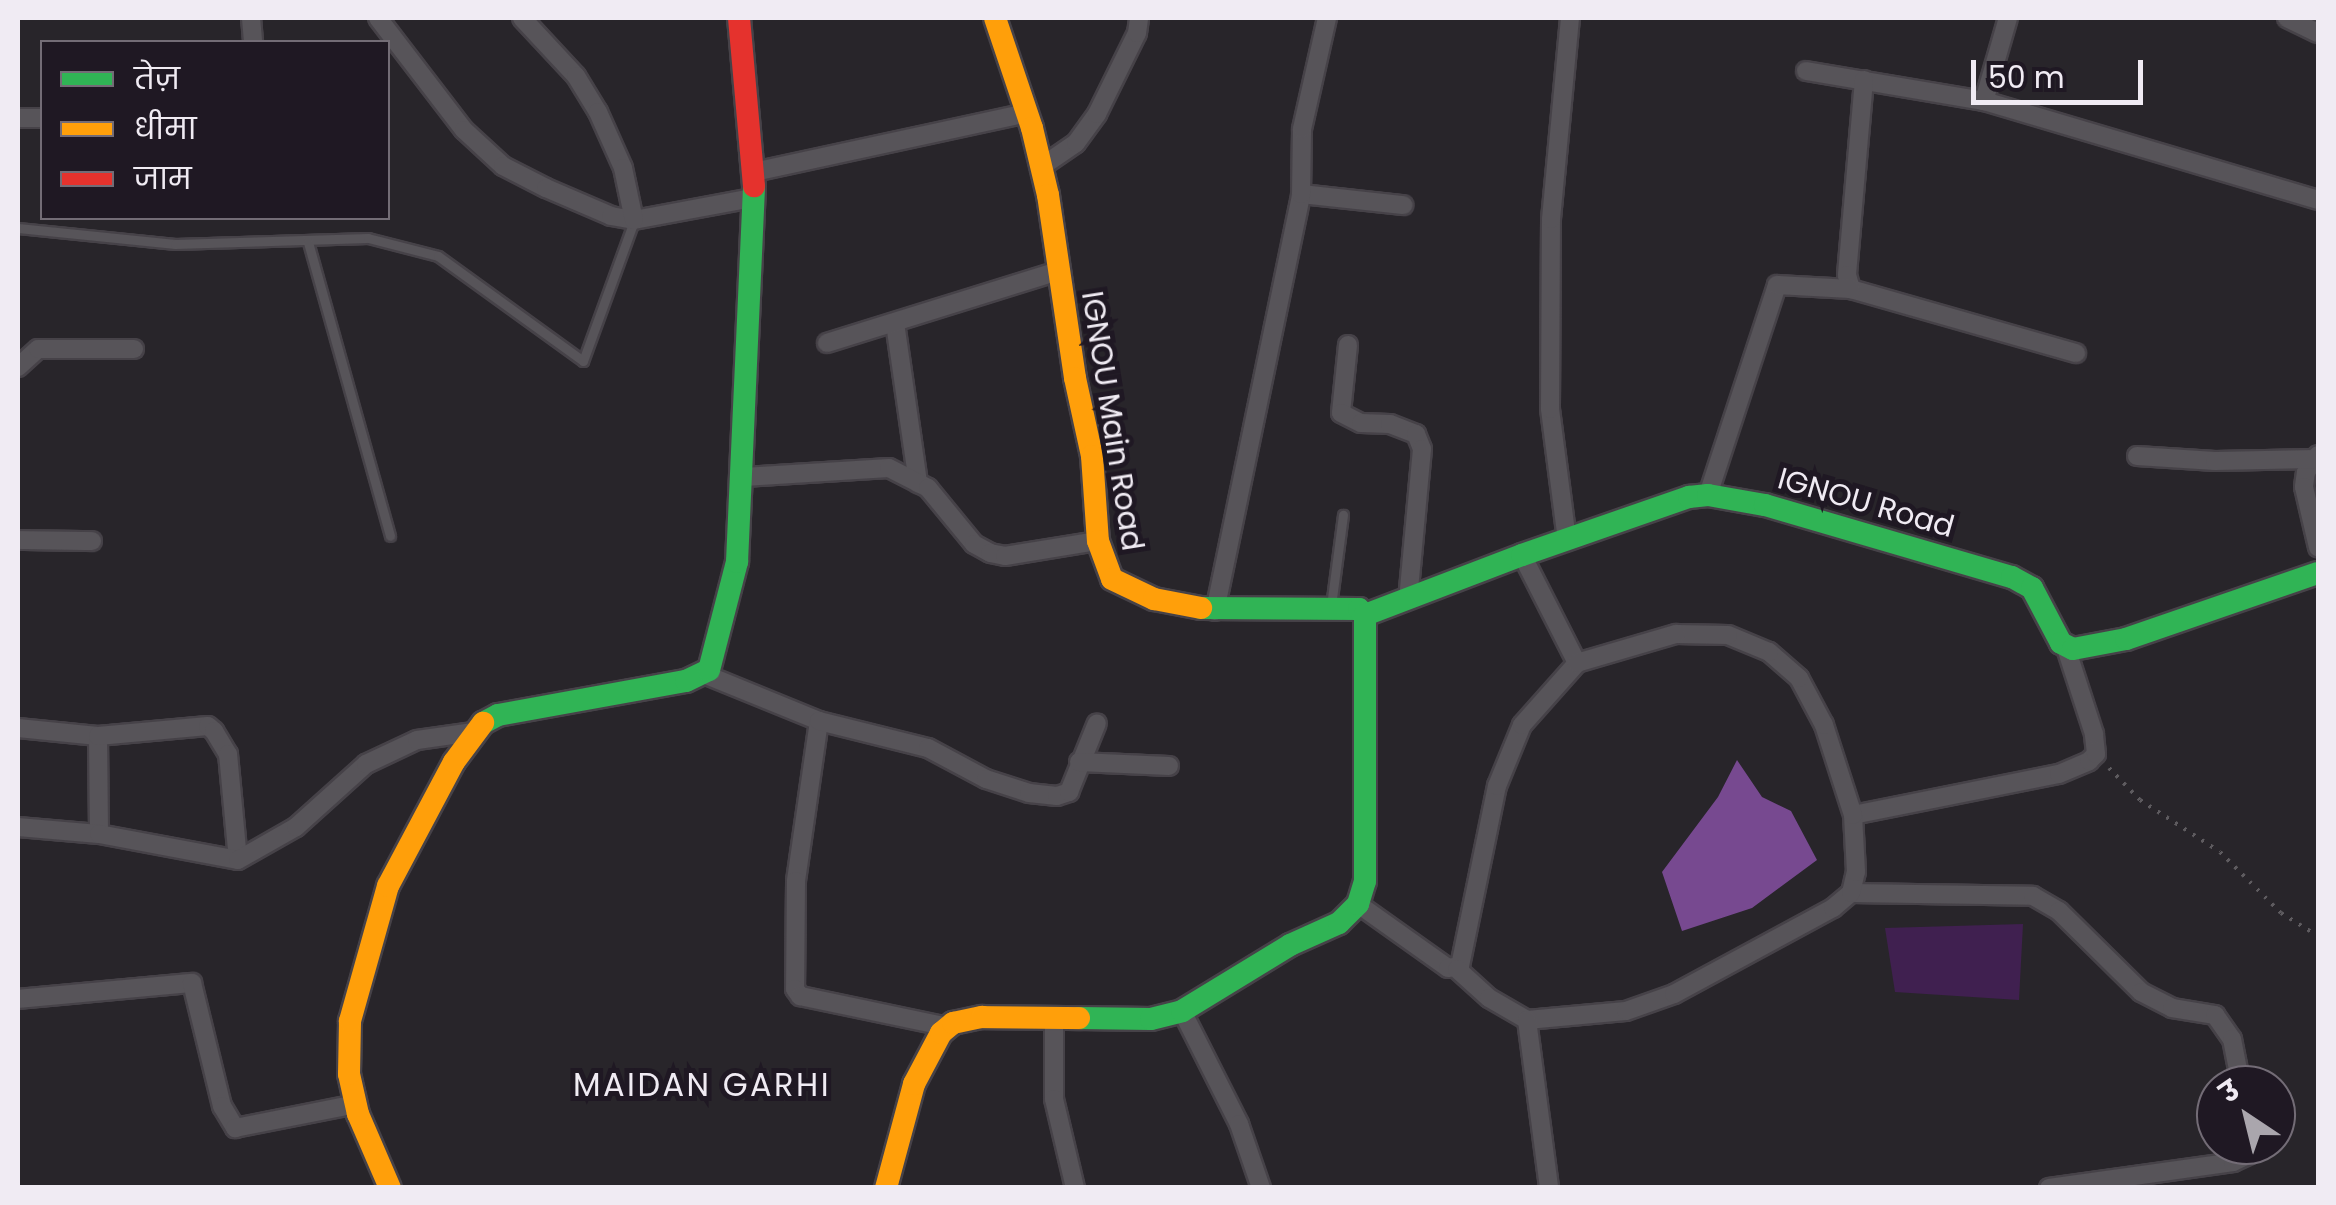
<!DOCTYPE html>
<html>
<head>
<meta charset="utf-8">
<style>
  body { margin:0 }
  #map { position:relative; width:2336px; height:1205px; overflow:hidden; background:#28252a; font-family:Poppins,"Noto Sans Devanagari",sans-serif }
  div>[style] { position:absolute }
  .green>* { inset:0; background:#402050 }
  .water>* { inset:0; background:#774990 }
  .path>* { height:4px; margin-top:-2px; transform-origin:0; background:repeating-linear-gradient(90deg,#5e5b5f 0 2.5px,transparent 0 10.5px) }
  .roads { filter:drop-shadow(2px 0 #464248) drop-shadow(-2px 0 #464248) drop-shadow(0 2px #464248) drop-shadow(0 -2px #464248) }
  .lane>* { height:9px; margin:-4.5px; padding:0 4.5px; transform-origin:4.5px; border-radius:4.5px; background:#575459 }
  .street>* { height:18px; margin:-9px; padding:0 9px; transform-origin:9px; border-radius:9px; background:#575459 }
  .fast>* { height:22px; margin:-11px; padding:0 11px; transform-origin:11px; border-radius:11px; background:#30b455 }
  .slow>* { height:22px; margin:-11px; padding:0 11px; transform-origin:11px; border-radius:11px; background:#ff9f0a }
  .jam>* { height:22px; margin:-11px; padding:0 11px; transform-origin:11px; border-radius:11px; background:#e5322d }
  span { translate:-50% -50%; white-space:nowrap; text-align:center; line-height:1.15; -webkit-text-stroke:10px #1f1823; paint-order:stroke }
  .street-label { font-size:30px; color:#f0ebf3 }
  .neighbourhood-label { font-size:32px; color:#f0ebf3; letter-spacing:2.5px }
  .frame { position:absolute; inset:0; border:20px solid #f0ebf3; pointer-events:none }
  .legend { position:absolute; left:40px; top:40px; width:350px; height:180px; box-sizing:border-box; background:#1f1823; border:2px solid #736c76; margin:0; padding:12px 18px; list-style:none; font-size:30px; color:#f0ebf3 }
  .legend li { display:flex; align-items:center; gap:20px; height:50px }
  .legend b { width:50px; border:2px solid #736c76 }
  .north { position:absolute; left:2196px; top:1065px; width:100px; height:100px; box-sizing:border-box; background:#1f1823; border:2px solid #736c76; border-radius:50%; rotate:325deg; font-size:28px; font-weight:700; line-height:40px; text-align:center; color:#f0ebf3 }
  .north::after { content:''; display:block; margin:auto; width:35px; height:45px; background:#aaa6ad; clip-path:polygon(50% 0,100% 100%,50% 72%,0 100%) }
  .scale { position:absolute; left:1971px; top:60px; width:172px; height:45px; box-sizing:border-box; border:5px solid #f0ebf3; border-top:0; padding-left:12px; font-size:30px; line-height:35px; white-space:nowrap; color:#f0ebf3; -webkit-text-stroke:8px #1f1823; paint-order:stroke }
</style>
</head>
<body>
<div id="map">
  <div class="green">
    <div style="clip-path:polygon(2023px 924px,2019px 1000px,1895px 992px,1885px 928px)"></div>
  </div>
  <div class="water">
    <div style="clip-path:polygon(1737px 760px,1762px 797px,1791px 811px,1817px 860px,1752px 908px,1682px 931px,1662px 872px,1718px 797px)"></div>
  </div>
  <div class="path">
    <div style="left:2109px;top:768px;width:45px;rotate:45.9deg"></div>
    <div style="left:2140px;top:800px;width:95px;rotate:33deg"></div>
    <div style="left:2220px;top:852px;width:86px;rotate:45deg"></div>
    <div style="left:2281px;top:913px;width:44px;rotate:31.9deg"></div>
  </div>
  <div class="roads">
    <div class="lane">
      <div style="left:18px;top:228px;width:158px;rotate:5.8deg"></div>
      <div style="left:175px;top:244px;width:193px;rotate:-1.8deg"></div>
      <div style="left:368px;top:238px;width:72px;rotate:14.4deg"></div>
      <div style="left:438px;top:256px;width:179px;rotate:35.9deg"></div>
      <div style="left:583px;top:361px;width:149px;rotate:-70deg"></div>
      <div style="left:308px;top:242px;width:305px;rotate:74.4deg"></div>
      <div style="left:1331px;top:606px;width:92px;rotate:-82.5deg"></div>
    </div>
    <div class="street">
      <div style="left:251px;top:18px;width:24px;rotate:85deg"></div>
      <div style="left:378px;top:18px;width:141px;rotate:52.5deg"></div>
      <div style="left:464px;top:130px;width:53px;rotate:42.7deg"></div>
      <div style="left:503px;top:166px;width:48px;rotate:27.1deg"></div>
      <div style="left:546px;top:188px;width:71px;rotate:23.3deg"></div>
      <div style="left:611px;top:216px;width:23px;rotate:10deg"></div>
      <div style="left:634px;top:220px;width:121px;rotate:-10.5deg"></div>
      <div style="left:522px;top:18px;width:79px;rotate:47deg"></div>
      <div style="left:576px;top:76px;width:42px;rotate:58.6deg"></div>
      <div style="left:598px;top:112px;width:61px;rotate:65.9deg"></div>
      <div style="left:623px;top:168px;width:53px;rotate:78.1deg"></div>
      <div style="left:2287px;top:18px;width:34px;rotate:26deg"></div>
      <div style="left:1806px;top:71px;width:181px;rotate:9.6deg"></div>
      <div style="left:1984px;top:101px;width:348px;rotate:16.5deg"></div>
      <div style="left:1864px;top:80px;width:196px;rotate:95deg"></div>
      <div style="left:1847px;top:275px;width:15px;rotate:74deg"></div>
      <div style="left:1851px;top:289px;width:234px;rotate:15.9deg"></div>
      <div style="left:1984px;top:101px;width:86px;rotate:-73.9deg"></div>
      <div style="left:18px;top:118px;width:24px"></div>
      <div style="left:1041px;top:167px;width:42px;rotate:-34.4deg"></div>
      <div style="left:1076px;top:143px;width:36px;rotate:-54deg"></div>
      <div style="left:1097px;top:114px;width:90px;rotate:-63.7deg"></div>
      <div style="left:1137px;top:33px;width:15px;rotate:-82deg"></div>
      <div style="left:754px;top:172px;width:278px;rotate:-12.2deg"></div>
      <div style="left:1301px;top:194px;width:103px;rotate:6.2deg"></div>
      <div style="left:895px;top:323px;width:162px;rotate:81.8deg"></div>
      <div style="left:827px;top:343px;width:242px;rotate:-17.3deg"></div>
      <div style="left:1348px;top:345px;width:68px;rotate:95.9deg"></div>
      <div style="left:1341px;top:413px;width:22px;rotate:27deg"></div>
      <div style="left:1361px;top:423px;width:29px;rotate:2deg"></div>
      <div style="left:1390px;top:424px;width:28px;rotate:21deg"></div>
      <div style="left:1416px;top:434px;width:16px;rotate:68deg"></div>
      <div style="left:1422px;top:449px;width:151px;rotate:95.3deg"></div>
      <div style="left:18px;top:367px;width:27px;rotate:-42deg"></div>
      <div style="left:38px;top:349px;width:96px"></div>
      <div style="left:2318px;top:455px;width:21px;rotate:125deg"></div>
      <div style="left:2306px;top:472px;width:15px;rotate:98deg"></div>
      <div style="left:2304px;top:487px;width:62px;rotate:76.9deg"></div>
      <div style="left:2137px;top:456px;width:78px;rotate:3.7deg"></div>
      <div style="left:2215px;top:461px;width:99px;rotate:-1.2deg"></div>
      <div style="left:744px;top:477px;width:145px;rotate:-3.6deg"></div>
      <div style="left:889px;top:468px;width:44px;rotate:27.1deg"></div>
      <div style="left:928px;top:488px;width:72px;rotate:50.6deg"></div>
      <div style="left:974px;top:544px;width:18px;rotate:29deg"></div>
      <div style="left:990px;top:553px;width:15px;rotate:11deg"></div>
      <div style="left:1005px;top:556px;width:94px;rotate:-9.2deg"></div>
      <div style="left:1708px;top:495px;width:221px;rotate:-71.8deg"></div>
      <div style="left:1777px;top:285px;width:74px;rotate:3.1deg"></div>
      <div style="left:18px;top:540px;width:74px;rotate:0.8deg"></div>
      <div style="left:1567px;top:540px;width:132px;rotate:-97.4deg"></div>
      <div style="left:1550px;top:409px;width:190px;rotate:-89.7deg"></div>
      <div style="left:1551px;top:219px;width:202px;rotate:-84.6deg"></div>
      <div style="left:1215px;top:611px;width:426px;rotate:-78.3deg"></div>
      <div style="left:1301px;top:194px;width:65px;rotate:-89.1deg"></div>
      <div style="left:1302px;top:129px;width:114px;rotate:-77.3deg"></div>
      <div style="left:704px;top:674px;width:124px;rotate:22.2deg"></div>
      <div style="left:819px;top:721px;width:162px;rotate:98.2deg"></div>
      <div style="left:796px;top:881px;width:108px;rotate:90.5deg"></div>
      <div style="left:795px;top:989px;width:9px;rotate:54deg"></div>
      <div style="left:800px;top:996px;width:151px;rotate:11.8deg"></div>
      <div style="left:819px;top:721px;width:112px;rotate:13.9deg"></div>
      <div style="left:928px;top:748px;width:66px;rotate:28.1deg"></div>
      <div style="left:986px;top:779px;width:45px;rotate:18deg"></div>
      <div style="left:1029px;top:793px;width:28px;rotate:6deg"></div>
      <div style="left:1057px;top:796px;width:13px;rotate:-18deg"></div>
      <div style="left:1069px;top:792px;width:74px;rotate:-67.9deg"></div>
      <div style="left:18px;top:728px;width:80px;rotate:5.7deg"></div>
      <div style="left:98px;top:736px;width:98px;rotate:89.4deg"></div>
      <div style="left:98px;top:736px;width:110px;rotate:-5.2deg"></div>
      <div style="left:208px;top:726px;width:8px;rotate:40deg"></div>
      <div style="left:214px;top:731px;width:27px;rotate:59deg"></div>
      <div style="left:228px;top:754px;width:106px;rotate:84.6deg"></div>
      <div style="left:1079px;top:762px;width:90px;rotate:2.5deg"></div>
      <div style="left:1853px;top:815px;width:210px;rotate:-11.3deg"></div>
      <div style="left:2059px;top:774px;width:33px;rotate:-23deg"></div>
      <div style="left:2089px;top:761px;width:10px;rotate:-45deg"></div>
      <div style="left:2096px;top:754px;width:20px;rotate:-96deg"></div>
      <div style="left:2094px;top:734px;width:90px;rotate:-108deg"></div>
      <div style="left:18px;top:827px;width:81px;rotate:4.9deg"></div>
      <div style="left:99px;top:834px;width:141px;rotate:10.6deg"></div>
      <div style="left:238px;top:860px;width:67px;rotate:-29.6deg"></div>
      <div style="left:296px;top:827px;width:94px;rotate:-42deg"></div>
      <div style="left:366px;top:764px;width:56px;rotate:-25.2deg"></div>
      <div style="left:417px;top:740px;width:57px;rotate:-8.1deg"></div>
      <div style="left:1851px;top:893px;width:182px;rotate:0.9deg"></div>
      <div style="left:2033px;top:896px;width:30px;rotate:30deg"></div>
      <div style="left:2059px;top:911px;width:115px;rotate:44.6deg"></div>
      <div style="left:2141px;top:992px;width:35px;rotate:27deg"></div>
      <div style="left:2172px;top:1008px;width:44px;rotate:9.2deg"></div>
      <div style="left:2215px;top:1015px;width:29px;rotate:55deg"></div>
      <div style="left:2232px;top:1039px;width:47px;rotate:78.9deg"></div>
      <div style="left:1358px;top:904px;width:110px;rotate:35.4deg"></div>
      <div style="left:1448px;top:968px;width:12px;rotate:-9deg"></div>
      <div style="left:1460px;top:966px;width:184px;rotate:-78.4deg"></div>
      <div style="left:1497px;top:786px;width:66px;rotate:-67.7deg"></div>
      <div style="left:1522px;top:725px;width:83px;rotate:-48.4deg"></div>
      <div style="left:1577px;top:663px;width:121px;rotate:-117deg"></div>
      <div style="left:1457px;top:969px;width:43px;rotate:42.2deg"></div>
      <div style="left:1489px;top:998px;width:44px;rotate:30.1deg"></div>
      <div style="left:1527px;top:1020px;width:99px;rotate:-5.2deg"></div>
      <div style="left:1626px;top:1011px;width:51px;rotate:-19.5deg"></div>
      <div style="left:1674px;top:994px;width:181px;rotate:-28.4deg"></div>
      <div style="left:1833px;top:908px;width:23px;rotate:-40deg"></div>
      <div style="left:1851px;top:893px;width:22px;rotate:-77deg"></div>
      <div style="left:1856px;top:872px;width:57px;rotate:-93deg"></div>
      <div style="left:1853px;top:815px;width:95px;rotate:-107.9deg"></div>
      <div style="left:1824px;top:725px;width:53px;rotate:-118deg"></div>
      <div style="left:1799px;top:678px;width:40px;rotate:-139deg"></div>
      <div style="left:1769px;top:652px;width:44px;rotate:-157.5deg"></div>
      <div style="left:1728px;top:635px;width:52px;rotate:-178.9deg"></div>
      <div style="left:1676px;top:634px;width:103px;rotate:163.7deg"></div>
      <div style="left:18px;top:999px;width:175px;rotate:-5.3deg"></div>
      <div style="left:192px;top:983px;width:127px;rotate:76.3deg"></div>
      <div style="left:222px;top:1106px;width:26px;rotate:59deg"></div>
      <div style="left:235px;top:1128px;width:123px;rotate:-11.2deg"></div>
      <div style="left:1182px;top:1011px;width:127px;rotate:63.2deg"></div>
      <div style="left:1239px;top:1124px;width:68px;rotate:71deg"></div>
      <div style="left:1054px;top:1020px;width:79px;rotate:90deg"></div>
      <div style="left:1054px;top:1099px;width:91px;rotate:76.7deg"></div>
      <div style="left:1527px;top:1020px;width:169px;rotate:82.5deg"></div>
      <div style="left:2049px;top:1188px;width:186px;rotate:-8deg"></div>
      <div style="left:2233px;top:1162px;width:19px;rotate:-25deg"></div>
      <div style="left:2250px;top:1154px;width:9px;rotate:-72deg"></div>
    </div>
    <div class="fast">
      <div style="left:1201px;top:608px;width:158px;rotate:0.4deg"></div>
      <div style="left:1359px;top:609px;width:8px;rotate:45deg"></div>
      <div style="left:1365px;top:615px;width:168px;rotate:-20.9deg"></div>
      <div style="left:1522px;top:555px;width:177px;rotate:-19.2deg"></div>
      <div style="left:1689px;top:497px;width:19px;rotate:-6deg"></div>
      <div style="left:1708px;top:495px;width:58px;rotate:10deg"></div>
      <div style="left:1765px;top:505px;width:257px;rotate:16.3deg"></div>
      <div style="left:2012px;top:577px;width:23px;rotate:29deg"></div>
      <div style="left:2032px;top:588px;width:62px;rotate:62.2deg"></div>
      <div style="left:2061px;top:643px;width:13px;rotate:27deg"></div>
      <div style="left:2073px;top:649px;width:54px;rotate:-10.7deg"></div>
      <div style="left:2126px;top:639px;width:203px;rotate:-19deg"></div>
      <div style="left:483px;top:723px;width:17px;rotate:-28deg"></div>
      <div style="left:498px;top:715px;width:191px;rotate:-10.3deg"></div>
      <div style="left:686px;top:681px;width:25px;rotate:-26deg"></div>
      <div style="left:709px;top:670px;width:112px;rotate:-75.5deg"></div>
      <div style="left:737px;top:562px;width:376px;rotate:-87.4deg"></div>
      <div style="left:1079px;top:1018px;width:72px;rotate:0.8deg"></div>
      <div style="left:1151px;top:1019px;width:32px;rotate:-14deg"></div>
      <div style="left:1182px;top:1011px;width:127px;rotate:-31.4deg"></div>
      <div style="left:1290px;top:945px;width:54px;rotate:-24.2deg"></div>
      <div style="left:1339px;top:923px;width:27px;rotate:-45deg"></div>
      <div style="left:1358px;top:904px;width:24px;rotate:-73deg"></div>
      <div style="left:1365px;top:881px;width:266px;rotate:-90deg"></div>
    </div>
    <div class="slow">
      <div style="left:995px;top:18px;width:116px;rotate:71.4deg"></div>
      <div style="left:1032px;top:128px;width:69px;rotate:76.6deg"></div>
      <div style="left:1048px;top:195px;width:185px;rotate:81.6deg"></div>
      <div style="left:1075px;top:378px;width:80px;rotate:77.7deg"></div>
      <div style="left:1092px;top:456px;width:85px;rotate:86deg"></div>
      <div style="left:1098px;top:541px;width:40px;rotate:69.8deg"></div>
      <div style="left:1112px;top:579px;width:47px;rotate:25.5deg"></div>
      <div style="left:1154px;top:599px;width:48px;rotate:10.8deg"></div>
      <div style="left:390px;top:1188px;width:81px;rotate:-113.4deg"></div>
      <div style="left:358px;top:1114px;width:41px;rotate:-102.7deg"></div>
      <div style="left:349px;top:1074px;width:53px;rotate:-88.9deg"></div>
      <div style="left:350px;top:1021px;width:140px;rotate:-74.3deg"></div>
      <div style="left:388px;top:886px;width:140px;rotate:-62deg"></div>
      <div style="left:454px;top:762px;width:49px;rotate:-53.4deg"></div>
      <div style="left:886px;top:1188px;width:108px;rotate:-74.9deg"></div>
      <div style="left:914px;top:1084px;width:58px;rotate:-62.1deg"></div>
      <div style="left:941px;top:1033px;width:16px;rotate:-40deg"></div>
      <div style="left:953px;top:1023px;width:30px;rotate:-12deg"></div>
      <div style="left:982px;top:1017px;width:97px;rotate:0.6deg"></div>
    </div>
    <div class="jam">
      <div style="left:739px;top:18px;width:169px;rotate:84.9deg"></div>
    </div>
  </div>
  <div class="street-label">
    <span style="left:1112px;top:421px;rotate:81deg">IGNOU Main Road</span>
    <span style="left:1866px;top:503px;rotate:16deg">IGNOU Road</span>
  </div>
  <div class="neighbourhood-label">
    <span style="left:702px;top:1085px">MAIDAN GARHI</span>
  </div>
  <div class="frame"></div>
  <ul class="legend">
  <li><b style="height:12px;background:#30b455"></b>तेज़</li>
  <li><b style="height:12px;background:#ff9f0a"></b>धीमा</li>
  <li><b style="height:12px;background:#e5322d"></b>जाम</li>
  </ul>
  <div class="north">उ</div>
  <div class="scale">50 m</div>
</div>
</body>
</html>
